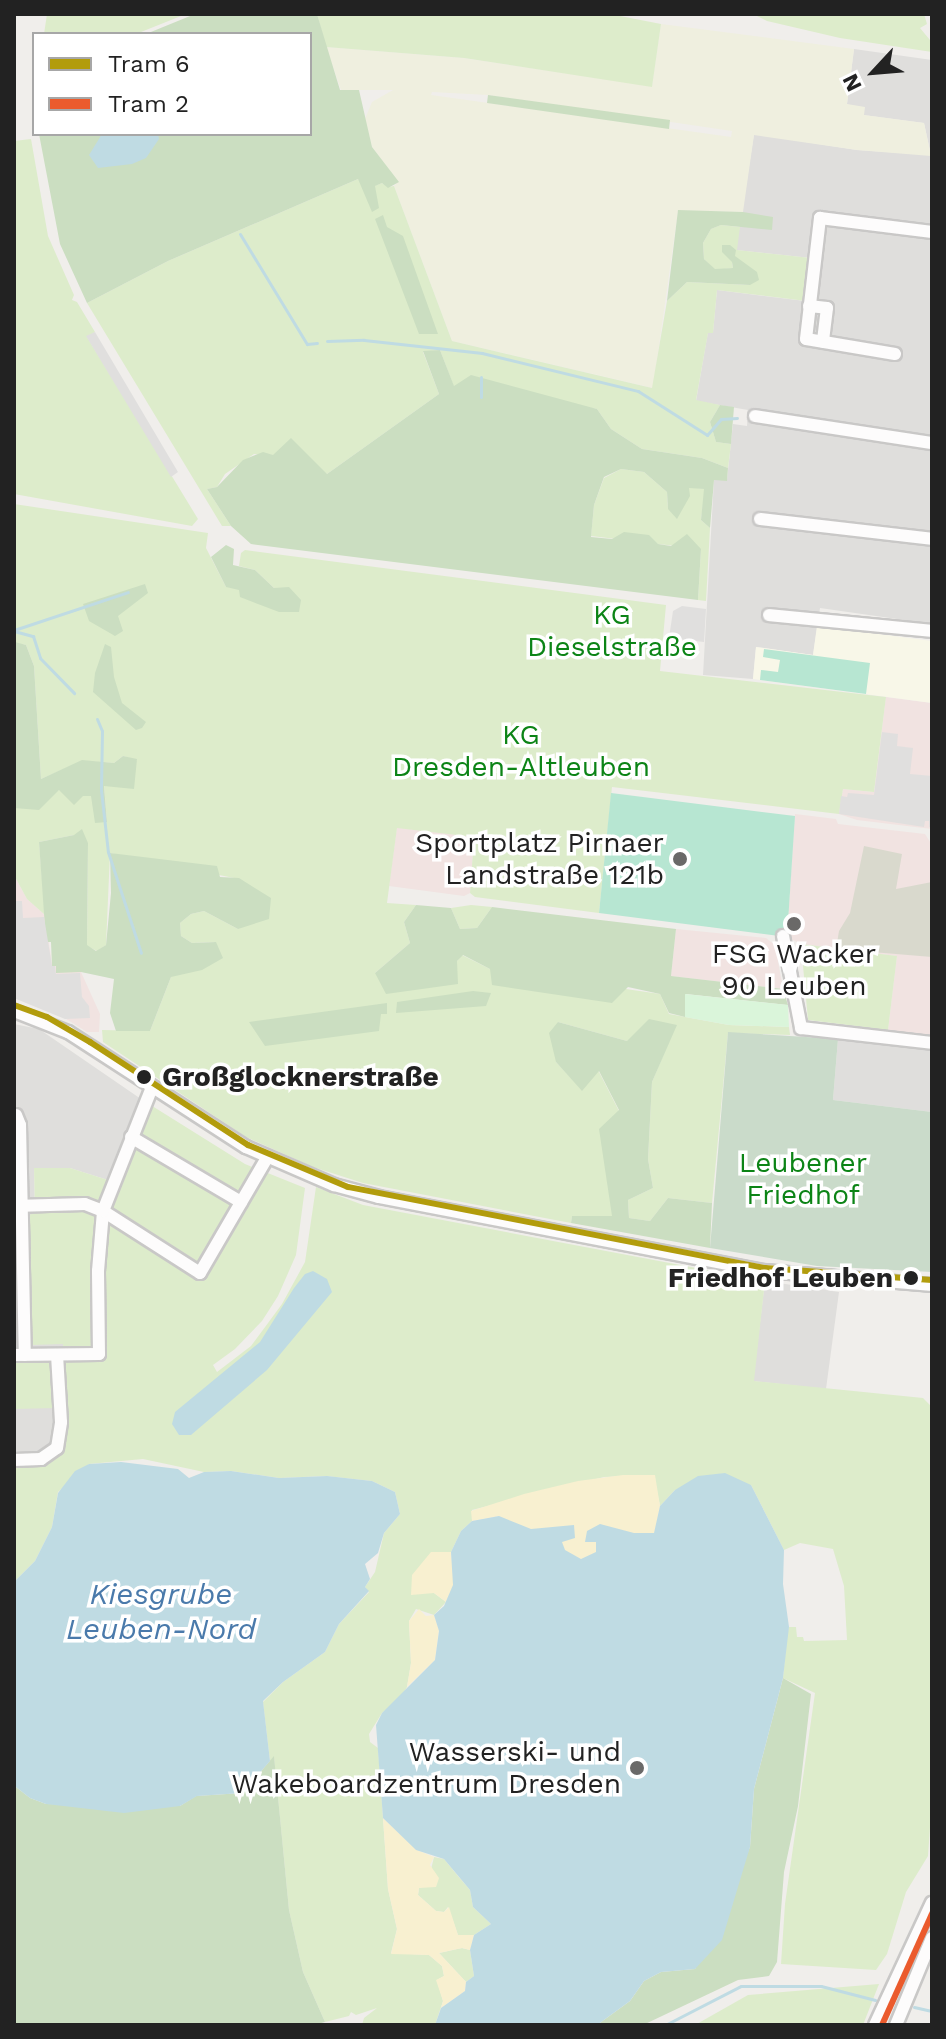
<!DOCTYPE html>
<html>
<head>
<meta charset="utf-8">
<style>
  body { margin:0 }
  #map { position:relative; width:946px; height:2039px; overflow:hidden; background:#f0eeeb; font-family:"Work Sans",sans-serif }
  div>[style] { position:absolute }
  .residential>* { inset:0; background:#dfdedc }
  .commercial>* { inset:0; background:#f1e3e1 }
  .education>* { inset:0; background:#f8f7e8 }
  .construction>* { inset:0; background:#d9d9cd }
  .farmland>* { inset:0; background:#efefdf }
  .grass>* { inset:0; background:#ddeccb }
  .forest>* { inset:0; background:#cbdec1 }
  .sand>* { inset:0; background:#f8f0d0 }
  .cemetery>* { inset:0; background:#cadbca }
  .park>* { inset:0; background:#daf5da }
  .pitch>* { inset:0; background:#b7e6d2 }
  .parking>* { inset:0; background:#e0dfde }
  .water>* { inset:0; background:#bfdbe3 }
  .stream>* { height:3px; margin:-1.5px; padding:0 1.5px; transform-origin:1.5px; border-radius:1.5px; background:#bfdbe3 }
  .roads { filter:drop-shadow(2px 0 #c9c8c7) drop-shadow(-2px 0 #c9c8c7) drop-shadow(0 2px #c9c8c7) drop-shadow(0 -2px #c9c8c7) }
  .minor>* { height:12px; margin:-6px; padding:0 6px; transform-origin:6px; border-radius:6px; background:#fdfcfc }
  .tram-1>* { height:6px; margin:-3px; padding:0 3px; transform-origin:3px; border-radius:3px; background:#b29c0c }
  .tram-2>* { height:6px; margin:-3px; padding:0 3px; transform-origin:3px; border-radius:3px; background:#eb5b2d }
  .dots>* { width:22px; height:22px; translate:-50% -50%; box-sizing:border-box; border:4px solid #fff; border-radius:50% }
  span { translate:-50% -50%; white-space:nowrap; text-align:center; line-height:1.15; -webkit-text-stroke:7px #fff; paint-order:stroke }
  .park-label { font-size:28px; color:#0c8416 }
  .poi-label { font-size:28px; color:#222 }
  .right { translate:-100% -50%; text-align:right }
  .stop-label { font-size:28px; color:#222; font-weight:700 }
  .left { translate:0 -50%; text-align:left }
  .water-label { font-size:30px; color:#4a7aab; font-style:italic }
  .frame { position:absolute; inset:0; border:16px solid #222; pointer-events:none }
  .legend { position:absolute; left:32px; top:32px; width:280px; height:104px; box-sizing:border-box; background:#fff; border:2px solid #a7a7a7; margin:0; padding:10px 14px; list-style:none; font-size:24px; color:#222 }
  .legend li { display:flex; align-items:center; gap:16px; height:40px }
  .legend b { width:40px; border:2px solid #a7a7a7 }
  .north { position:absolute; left:834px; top:32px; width:80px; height:80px; -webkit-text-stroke:6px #fff; paint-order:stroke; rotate:244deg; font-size:22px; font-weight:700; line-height:32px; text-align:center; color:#222 }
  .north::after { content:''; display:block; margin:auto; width:28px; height:36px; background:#222; clip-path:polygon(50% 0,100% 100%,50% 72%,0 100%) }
</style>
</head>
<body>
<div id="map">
  <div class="residential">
    <div style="clip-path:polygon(854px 49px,932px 60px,932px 624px,820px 608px,813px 655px,756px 647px,753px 679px,703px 675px,714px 480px,727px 480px,733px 424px,747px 426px,748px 410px,696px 401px,708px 332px,713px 332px,717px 290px,805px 301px,811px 258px,736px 250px,754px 134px,857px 150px,931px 155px,924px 123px,863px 115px,847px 104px)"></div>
    <div style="clip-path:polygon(14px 1024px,39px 1029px,141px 1099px,111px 1181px,70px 1168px,34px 1169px,35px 1214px,29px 1216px,31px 1344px,63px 1344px,65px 1448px,57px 1461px,48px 1464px,14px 1465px)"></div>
    <div style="clip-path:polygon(838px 1039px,932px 1048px,932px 1112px,833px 1100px)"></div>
    <div style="clip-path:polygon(765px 1281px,839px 1292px,826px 1389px,753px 1381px)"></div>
  </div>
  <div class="commercial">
    <div style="clip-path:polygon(886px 697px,932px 703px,932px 829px,857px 820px,839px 814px,843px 789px,874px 792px)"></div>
    <div style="clip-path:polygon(795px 814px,836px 819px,838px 824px,925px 834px,932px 845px,932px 1037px,888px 1030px,897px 956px,801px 944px,787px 937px)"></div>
    <div style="clip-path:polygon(397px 827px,474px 837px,470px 893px,464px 896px,389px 886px)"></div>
    <div style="clip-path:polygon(14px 875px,27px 899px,45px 915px,52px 965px,81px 972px,100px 1014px,99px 1032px,87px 1032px,63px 1017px,14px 998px)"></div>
    <div style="clip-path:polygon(676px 929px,766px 938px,775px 945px,783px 989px,671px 976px)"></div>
  </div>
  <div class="education">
    <div style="clip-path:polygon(817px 626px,932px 641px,932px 703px,753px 679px,756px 647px,813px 655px)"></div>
  </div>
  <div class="construction">
    <div style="clip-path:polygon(864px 846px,902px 854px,896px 889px,932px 882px,932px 957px,836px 949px,839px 931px,850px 913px)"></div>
  </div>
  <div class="farmland">
    <div style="clip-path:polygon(evenodd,661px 24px,854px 49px,847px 104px,865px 107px,864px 115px,924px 123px,931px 156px,857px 150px,754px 135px,743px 212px,678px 211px,653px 388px,452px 341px,394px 186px,398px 182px,372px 147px,365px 119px,372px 102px,393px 90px,341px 90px,326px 47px,463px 58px,652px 86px,661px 24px,432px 92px,488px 95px,732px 131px,731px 137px,431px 95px,432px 92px)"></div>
  </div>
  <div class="grass">
    <div style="clip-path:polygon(47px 14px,186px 14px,136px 34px,44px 34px)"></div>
    <div style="clip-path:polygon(317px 14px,610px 14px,661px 24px,652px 87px,464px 58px,326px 47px)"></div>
    <div style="clip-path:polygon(753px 14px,924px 14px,927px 24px,920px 28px,930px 40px,932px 52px,840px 38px,767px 21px)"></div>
    <div style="clip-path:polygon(31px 139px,48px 236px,74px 295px,72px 300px,77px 302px,95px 332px,87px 337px,198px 519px,192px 526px,14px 494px,14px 141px)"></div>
    <div style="clip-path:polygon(358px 179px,373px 193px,374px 186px,382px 183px,388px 187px,394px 186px,452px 341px,652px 388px,667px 301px,687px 282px,750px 285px,732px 262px,733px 268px,715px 270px,704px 259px,703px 243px,711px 229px,721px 225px,740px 227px,737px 250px,811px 258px,806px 301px,717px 290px,713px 333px,708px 333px,696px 400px,720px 405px,710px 422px,716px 442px,731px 444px,728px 468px,702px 458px,642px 449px,611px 429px,597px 409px,454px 387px,440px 350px,423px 352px,439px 394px,327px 474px,273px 455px,254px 454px,225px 474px,217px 487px,207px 489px,231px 526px,222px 526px,87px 303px,168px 261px)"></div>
    <div style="clip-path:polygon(621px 469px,644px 472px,667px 492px,668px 509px,689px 487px,705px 489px,701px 520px,710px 528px,706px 601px,698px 600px,701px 549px,591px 536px,594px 505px,604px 478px)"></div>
    <div style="clip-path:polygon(14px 504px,208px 533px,206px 548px,226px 587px,274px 588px,255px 570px,239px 566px,241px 553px,245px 550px,666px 605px,660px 671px,886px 697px,874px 792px,843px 789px,839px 814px,612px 787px,599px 913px,475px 897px,470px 893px,474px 837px,397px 828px,387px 903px,416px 905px,404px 922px,410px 943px,375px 973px,457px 961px,462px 955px,490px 969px,660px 994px,669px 1014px,729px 1025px,789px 1027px,790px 1035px,728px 1033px,712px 1203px,668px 1198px,650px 1221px,629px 1218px,628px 1200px,653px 1188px,648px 1159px,652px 1082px,676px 1025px,627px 1041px,558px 1022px,556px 1062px,582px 1090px,598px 1070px,619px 1111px,613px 1216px,572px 1216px,571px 1223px,363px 1183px,313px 1167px,246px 1137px,103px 1042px,102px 1030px,150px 1031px,171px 977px,216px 942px,192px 943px,181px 936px,180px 923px,191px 914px,204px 911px,238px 929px,239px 879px,110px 853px,106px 945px,97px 951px,87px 946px,88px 843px,74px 835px,39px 842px,45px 915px,27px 899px,14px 875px,14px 808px,28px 807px,59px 790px,92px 796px,107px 822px,104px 785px,137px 760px,123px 756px,114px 763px,82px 761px,41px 779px,34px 666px,26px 645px,14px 643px)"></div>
    <div style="clip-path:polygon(471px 905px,492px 907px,477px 928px,460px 929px,451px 908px)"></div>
    <div style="clip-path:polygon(801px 944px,897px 956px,888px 1030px,808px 1020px)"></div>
    <div style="clip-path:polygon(141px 1099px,245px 1164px,305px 1188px,296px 1255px,278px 1296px,262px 1321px,235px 1349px,213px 1365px,217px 1372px,251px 1346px,282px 1304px,305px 1262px,316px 1187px,363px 1205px,765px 1281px,754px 1381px,923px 1398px,932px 1407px,932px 1799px,928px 1856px,906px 1892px,887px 1954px,876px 1970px,781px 1964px,785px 1904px,815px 1693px,783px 1678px,787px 1635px,789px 1627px,796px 1627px,797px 1637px,803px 1637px,804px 1641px,847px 1640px,844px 1586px,833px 1549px,800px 1543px,784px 1550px,751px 1485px,675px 1490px,660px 1506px,654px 1475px,604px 1477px,472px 1510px,472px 1521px,461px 1531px,451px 1552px,431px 1552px,434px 1593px,446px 1602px,434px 1615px,416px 1609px,409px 1621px,411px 1663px,407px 1687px,401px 1697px,382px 1713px,369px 1734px,370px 1742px,378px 1748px,388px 1889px,397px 1929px,391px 1953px,429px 1955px,442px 1966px,444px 1976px,437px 1980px,443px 2001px,435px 2025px,362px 2025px,364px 2018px,377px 2008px,356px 2015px,351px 2012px,349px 2016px,325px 2022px,303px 1972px,289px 1910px,274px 1757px,270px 1761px,263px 1702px,283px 1682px,325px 1652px,339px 1624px,369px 1592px,365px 1587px,375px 1572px,384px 1533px,400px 1514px,395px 1492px,372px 1481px,326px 1476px,279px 1478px,231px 1471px,204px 1472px,143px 1459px,89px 1464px,58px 1492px,52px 1527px,35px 1561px,14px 1582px,14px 1465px,48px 1464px,65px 1448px,65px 1438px,63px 1344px,31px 1345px,29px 1215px,35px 1213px,34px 1168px,70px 1168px,111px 1181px)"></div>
    <div style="clip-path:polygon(50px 1360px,54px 1365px,55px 1408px,14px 1409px,14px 1361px)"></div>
    <div style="clip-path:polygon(434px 1857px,444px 1859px,458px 1876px,470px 1890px,473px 1907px,491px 1924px,474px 1935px,458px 1935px,448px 1907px,444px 1912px,436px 1911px,418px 1895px,419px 1888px,427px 1886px)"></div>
    <div style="clip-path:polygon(462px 1948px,470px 1950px,474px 1976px,466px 1982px,439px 1953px)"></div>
    <div style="clip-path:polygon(879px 1984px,863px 2025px,695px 2025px,748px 1995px)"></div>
  </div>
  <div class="forest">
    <div style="clip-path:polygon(195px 14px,317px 14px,340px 90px,359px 90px,372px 147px,399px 182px,388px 188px,382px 183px,375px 186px,379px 208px,372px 212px,358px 179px,168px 261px,87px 303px,60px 244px,39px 134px,310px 134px,310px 34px,146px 34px)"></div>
    <div style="clip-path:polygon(488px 95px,670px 120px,669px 129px,487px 103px)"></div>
    <div style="clip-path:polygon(678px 210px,743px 212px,773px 217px,772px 230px,721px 225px,711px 229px,703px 243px,704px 259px,715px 269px,733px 268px,732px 262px,722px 252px,722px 245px,730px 245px,736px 250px,735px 256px,757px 272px,759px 280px,750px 285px,687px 282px,667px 301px)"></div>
    <div style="clip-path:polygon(383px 215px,387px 227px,403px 236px,438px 334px,419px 334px,375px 219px)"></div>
    <div style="clip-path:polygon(440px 350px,454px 386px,471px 375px,597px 409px,611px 429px,642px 449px,702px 458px,728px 468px,727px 481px,714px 480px,710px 528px,701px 520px,704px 489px,689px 488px,690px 496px,677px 519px,668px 509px,667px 492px,644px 472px,621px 469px,604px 477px,594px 505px,591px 537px,612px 539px,624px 532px,649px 535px,658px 544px,671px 546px,687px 534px,701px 549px,698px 600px,251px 544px,231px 526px,207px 489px,217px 487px,243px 460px,263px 452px,273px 455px,291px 438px,327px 474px,439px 394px,423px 351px)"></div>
    <div style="clip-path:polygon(720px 405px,734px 407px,731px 444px,716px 442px,710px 422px)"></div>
    <div style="clip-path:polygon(226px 545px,234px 549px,233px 565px,255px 570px,274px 588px,289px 587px,301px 600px,299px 612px,279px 612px,240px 597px,239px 590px,226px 587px,211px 557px)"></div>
    <div style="clip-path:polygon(145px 584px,148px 593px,118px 616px,123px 631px,115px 636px,89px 621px,83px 604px)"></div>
    <div style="clip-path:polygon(15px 642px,26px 645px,34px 666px,41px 779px,82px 760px,114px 763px,123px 756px,137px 759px,134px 789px,104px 786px,107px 822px,95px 823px,91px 796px,83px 796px,74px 805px,59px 790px,39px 810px,14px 808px)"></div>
    <div style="clip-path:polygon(105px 644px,111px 647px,114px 677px,122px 703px,146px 722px,142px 728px,136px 730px,93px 692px,95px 673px)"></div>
    <div style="clip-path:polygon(82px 829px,88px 843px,87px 945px,96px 951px,106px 945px,111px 893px,110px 853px,217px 866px,220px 877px,239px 878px,271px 898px,269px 919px,238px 929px,204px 911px,191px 914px,180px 923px,181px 936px,192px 943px,216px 942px,223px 958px,202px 970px,171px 977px,150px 1031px,116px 1031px,110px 1013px,114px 979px,81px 972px,56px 973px,56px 966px,52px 966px,51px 942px,46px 942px,39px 842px,74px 835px)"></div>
    <div style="clip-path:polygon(416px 905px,451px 908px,460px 929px,477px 928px,492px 907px,676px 929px,671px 976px,783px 989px,788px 1005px,686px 994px,685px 1017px,669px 1013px,660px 994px,628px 987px,612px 1003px,492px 985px,490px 969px,463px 955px,457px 961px,458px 984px,386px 994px,375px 973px,410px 943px,404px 922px)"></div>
    <div style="clip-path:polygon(473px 991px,491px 993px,486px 1006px,396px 1013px,397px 1002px)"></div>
    <div style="clip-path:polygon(387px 1003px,387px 1014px,381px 1014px,379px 1031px,265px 1046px,249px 1022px)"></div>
    <div style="clip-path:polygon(649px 1019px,677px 1025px,652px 1082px,648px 1159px,653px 1188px,628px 1200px,629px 1218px,650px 1221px,668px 1198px,712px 1203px,710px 1248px,571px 1223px,572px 1216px,612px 1216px,599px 1129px,619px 1110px,599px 1071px,582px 1091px,556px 1062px,549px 1033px,558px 1022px,627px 1041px)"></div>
    <div style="clip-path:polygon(783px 1678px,811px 1694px,798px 1806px,784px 1872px,777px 1962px,769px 1976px,738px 1980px,643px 2025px,597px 2025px,630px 2001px,644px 1981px,661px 1972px,695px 1969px,750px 1847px,754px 1789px)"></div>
    <div style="clip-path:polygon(274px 1756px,289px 1910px,303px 1972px,325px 2022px,314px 2025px,14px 2025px,14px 1780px,16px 1787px,30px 1798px,46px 1804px,180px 1806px,196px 1796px,242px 1793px)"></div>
  </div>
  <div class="sand">
    <div style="clip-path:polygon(623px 1475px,655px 1475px,660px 1506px,655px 1533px,584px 1565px,499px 1516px,472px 1521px,471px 1511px,524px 1494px,578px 1481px)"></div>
    <div style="clip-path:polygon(431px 1552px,451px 1552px,454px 1585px,446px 1602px,434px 1593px,411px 1595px,412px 1575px)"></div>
    <div style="clip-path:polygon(419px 1609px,426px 1616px,434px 1615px,439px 1630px,435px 1660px,407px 1687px,411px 1663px,409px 1621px)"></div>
    <div style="clip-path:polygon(383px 1818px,417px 1850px,434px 1857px,430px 1865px,439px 1878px,436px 1887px,419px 1888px,418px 1895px,436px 1911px,444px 1912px,449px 1907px,458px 1935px,474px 1935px,470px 1950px,462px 1948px,439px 1953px,466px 1982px,465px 1991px,441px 2008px,443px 2001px,436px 1980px,444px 1976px,442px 1966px,429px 1955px,391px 1954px,397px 1929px,388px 1889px)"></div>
  </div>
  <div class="cemetery">
    <div style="clip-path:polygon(728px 1032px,838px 1039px,833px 1100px,932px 1112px,932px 1272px,817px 1266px,710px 1248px)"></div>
  </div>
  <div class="park">
    <div style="clip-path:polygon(685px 994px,788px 1005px,789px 1027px,729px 1025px,685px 1017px)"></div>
  </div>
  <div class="pitch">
    <div style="clip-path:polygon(764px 649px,870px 663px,866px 694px,760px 680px,761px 670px,778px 672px,780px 660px,763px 657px)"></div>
    <div style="clip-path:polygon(611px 793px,795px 816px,787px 937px,599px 913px)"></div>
  </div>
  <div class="parking">
    <div style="clip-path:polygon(95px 332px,178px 472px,171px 477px,86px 336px)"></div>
    <div style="clip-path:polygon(682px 606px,706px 609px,704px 642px,669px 638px,673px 611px)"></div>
    <div style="clip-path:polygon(882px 732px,898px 734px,897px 746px,913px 748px,910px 774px,932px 776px,932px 828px,929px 827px,929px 821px,925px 821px,924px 827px,839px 814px,841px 796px,847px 797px,848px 793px,874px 795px)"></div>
    <div style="clip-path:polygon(14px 901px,22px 901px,23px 918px,44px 917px,52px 966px,55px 966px,56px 974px,80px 973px,82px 997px,89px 1006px,90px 1018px,65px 1019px,14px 998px)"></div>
  </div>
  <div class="water">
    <div style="clip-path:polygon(102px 134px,158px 134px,159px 139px,146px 158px,132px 164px,98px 168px,89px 155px)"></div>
    <div style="clip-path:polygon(313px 1271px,327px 1279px,332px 1292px,267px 1370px,191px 1435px,179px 1435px,172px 1424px,175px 1412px,260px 1342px,294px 1288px,305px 1274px)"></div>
    <div style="clip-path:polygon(121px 1462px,178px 1469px,189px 1478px,204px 1472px,231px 1471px,279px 1478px,327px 1476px,372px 1481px,395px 1492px,400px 1514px,384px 1533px,378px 1553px,365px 1564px,370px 1579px,365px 1587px,369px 1591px,339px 1624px,325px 1652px,283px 1682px,263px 1701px,270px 1761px,242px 1793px,197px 1796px,180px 1806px,124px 1813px,46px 1804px,30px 1798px,16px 1787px,14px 1582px,35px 1561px,52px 1527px,58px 1493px,75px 1471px,89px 1464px)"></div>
    <div style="clip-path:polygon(725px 1473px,751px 1485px,784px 1550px,783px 1584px,789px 1627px,783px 1678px,754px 1789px,750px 1847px,722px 1940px,695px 1969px,661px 1972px,644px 1981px,630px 2001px,597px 2025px,435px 2025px,441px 2008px,465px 1991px,466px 1982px,474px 1976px,470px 1950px,474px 1935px,491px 1924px,473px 1907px,470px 1890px,444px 1859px,416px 1850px,383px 1818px,376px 1725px,382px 1713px,435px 1660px,439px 1631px,434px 1615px,444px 1606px,453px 1585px,451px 1552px,461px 1531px,472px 1521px,499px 1516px,531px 1529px,574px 1525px,575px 1538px,562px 1542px,565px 1550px,581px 1559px,596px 1552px,596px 1542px,585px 1542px,587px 1531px,600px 1524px,634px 1533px,654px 1533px,660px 1506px,675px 1490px,698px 1476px)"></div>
  </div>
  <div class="stream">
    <div style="left:240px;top:234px;width:129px;rotate:58.7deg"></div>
    <div style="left:307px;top:344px;width:10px;rotate:-6deg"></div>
    <div style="left:327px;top:341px;width:37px;rotate:-2deg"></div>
    <div style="left:364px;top:340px;width:119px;rotate:6.3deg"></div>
    <div style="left:482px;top:353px;width:161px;rotate:13.7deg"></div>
    <div style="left:638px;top:391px;width:82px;rotate:32.5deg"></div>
    <div style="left:707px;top:435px;width:21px;rotate:-49deg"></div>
    <div style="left:721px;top:419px;width:16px;rotate:-4deg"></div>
    <div style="left:481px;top:377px;width:20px;rotate:90deg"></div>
    <div style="left:14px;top:630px;width:120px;rotate:-18.4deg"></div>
    <div style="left:14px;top:631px;width:20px;rotate:15deg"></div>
    <div style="left:33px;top:636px;width:23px;rotate:72deg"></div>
    <div style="left:40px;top:658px;width:49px;rotate:45.8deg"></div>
    <div style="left:97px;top:719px;width:13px;rotate:67deg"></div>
    <div style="left:102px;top:731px;width:59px;rotate:91deg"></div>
    <div style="left:101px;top:790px;width:62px;rotate:83.6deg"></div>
    <div style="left:108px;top:852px;width:106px;rotate:71.9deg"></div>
    <div style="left:914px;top:2007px;width:18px;rotate:13deg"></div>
    <div style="left:665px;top:2025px;width:85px;rotate:-27.2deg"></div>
    <div style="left:741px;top:1986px;width:80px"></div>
    <div style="left:821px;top:1986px;width:56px;rotate:14.5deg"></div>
  </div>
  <div class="roads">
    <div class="minor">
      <div style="left:809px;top:306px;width:18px;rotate:6deg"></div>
      <div style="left:827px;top:308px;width:34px;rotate:97deg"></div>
      <div style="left:895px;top:354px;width:90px;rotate:-170.4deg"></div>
      <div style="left:806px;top:339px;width:122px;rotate:-83.4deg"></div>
      <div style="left:820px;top:218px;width:113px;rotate:7.1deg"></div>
      <div style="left:755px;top:416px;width:179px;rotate:8.7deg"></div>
      <div style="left:760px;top:519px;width:173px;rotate:6.6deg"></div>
      <div style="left:769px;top:615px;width:164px;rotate:5.6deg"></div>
      <div style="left:783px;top:936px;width:94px;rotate:78.9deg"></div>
      <div style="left:801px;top:1028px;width:132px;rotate:6.5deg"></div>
      <div style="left:14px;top:1011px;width:58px;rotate:21.3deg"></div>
      <div style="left:68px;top:1032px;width:212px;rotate:32.9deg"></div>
      <div style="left:246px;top:1147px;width:96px;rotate:23.4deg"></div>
      <div style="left:334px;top:1185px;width:47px;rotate:14.9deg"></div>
      <div style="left:379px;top:1197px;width:393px;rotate:10.9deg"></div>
      <div style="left:765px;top:1271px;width:168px;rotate:4.8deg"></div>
      <div style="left:16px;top:1115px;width:11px;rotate:68deg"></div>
      <div style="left:20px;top:1125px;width:230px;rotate:88.8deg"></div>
      <div style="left:131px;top:1137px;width:128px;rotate:30.6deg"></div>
      <div style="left:14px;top:1206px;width:71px;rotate:-1.6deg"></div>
      <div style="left:85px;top:1204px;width:19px;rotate:21deg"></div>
      <div style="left:103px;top:1211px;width:115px;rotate:32.6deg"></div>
      <div style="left:200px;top:1273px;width:133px;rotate:-59.8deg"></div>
      <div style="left:14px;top:1355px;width:85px;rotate:-0.7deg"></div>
      <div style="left:99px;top:1354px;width:83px;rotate:-90.7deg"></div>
      <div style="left:98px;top:1271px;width:60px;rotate:-85.2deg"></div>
      <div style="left:103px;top:1211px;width:133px;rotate:-68.4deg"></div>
      <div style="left:14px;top:1460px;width:27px;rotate:-2deg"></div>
      <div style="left:41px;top:1459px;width:19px;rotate:-35deg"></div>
      <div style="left:57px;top:1448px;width:26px;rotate:-81deg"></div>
      <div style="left:61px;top:1422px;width:67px;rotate:-93.4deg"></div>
      <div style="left:875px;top:2025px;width:135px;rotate:-65deg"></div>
      <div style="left:896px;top:2025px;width:94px;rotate:-67.5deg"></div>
    </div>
  </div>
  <div class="tram-1">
    <div style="left:14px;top:1005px;width:35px;rotate:20deg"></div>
    <div style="left:47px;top:1017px;width:50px;rotate:30.2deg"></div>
    <div style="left:90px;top:1042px;width:189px;rotate:33.1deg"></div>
    <div style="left:248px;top:1145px;width:108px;rotate:22.8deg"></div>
    <div style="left:348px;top:1187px;width:425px;rotate:11deg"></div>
    <div style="left:765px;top:1268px;width:167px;rotate:4.1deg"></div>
  </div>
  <div class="tram-2">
    <div style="left:882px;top:2025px;width:122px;rotate:-65.8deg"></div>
  </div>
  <div class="dots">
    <div style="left:680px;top:859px;background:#6a6968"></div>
    <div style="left:794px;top:924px;background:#6a6968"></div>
    <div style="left:144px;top:1077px;background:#222"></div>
    <div style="left:911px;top:1278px;background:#222"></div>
    <div style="left:637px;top:1768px;background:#6a6968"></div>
  </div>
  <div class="park-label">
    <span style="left:612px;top:631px">KG<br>Dieselstraße</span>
    <span style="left:521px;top:751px">KG<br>Dresden-Altleuben</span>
    <span style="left:803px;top:1179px">Leubener<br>Friedhof</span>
  </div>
  <div class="poi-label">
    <span class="right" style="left:664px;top:859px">Sportplatz Pirnaer<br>Landstraße 121b</span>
    <span style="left:794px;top:970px">FSG Wacker<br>90 Leuben</span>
    <span class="right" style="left:621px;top:1768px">Wasserski- und<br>Wakeboardzentrum Dresden</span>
  </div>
  <div class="stop-label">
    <span class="left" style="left:162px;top:1077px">Großglocknerstraße</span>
    <span class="right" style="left:893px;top:1278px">Friedhof Leuben</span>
  </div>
  <div class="water-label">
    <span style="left:161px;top:1611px">Kiesgrube<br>Leuben-Nord</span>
  </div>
  <div class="frame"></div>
  <ul class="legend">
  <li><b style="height:10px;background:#b29c0c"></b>Tram 6</li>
  <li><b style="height:10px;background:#eb5b2d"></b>Tram 2</li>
  </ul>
  <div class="north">N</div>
</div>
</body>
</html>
